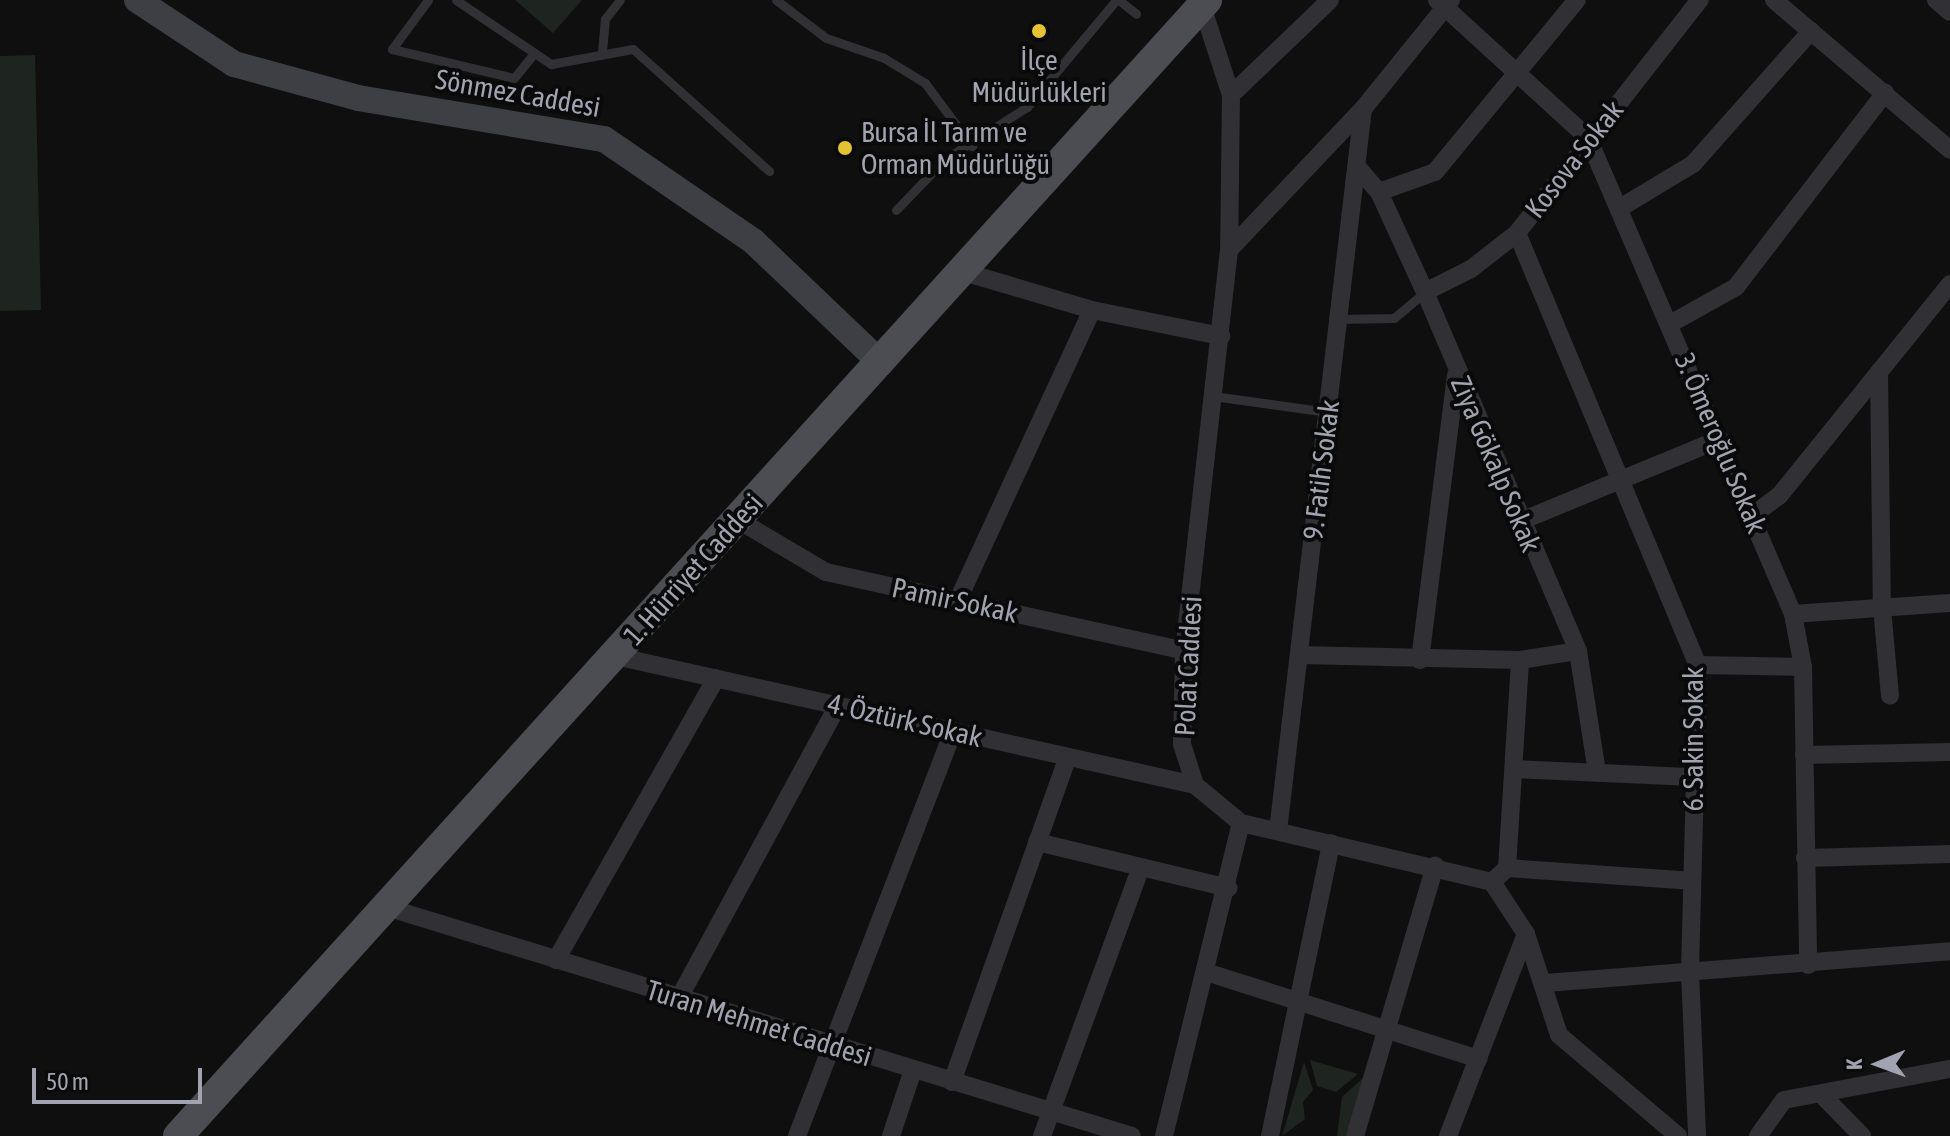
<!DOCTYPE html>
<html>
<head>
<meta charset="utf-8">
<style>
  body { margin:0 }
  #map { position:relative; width:1950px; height:1136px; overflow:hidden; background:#0f0f10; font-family:"Asap Condensed",sans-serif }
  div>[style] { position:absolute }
  .green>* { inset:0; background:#1e241f }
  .service>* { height:9px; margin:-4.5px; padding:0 4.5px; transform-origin:4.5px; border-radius:4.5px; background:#303035 }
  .minor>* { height:18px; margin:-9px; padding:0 9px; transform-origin:9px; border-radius:9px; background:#303035 }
  .secondary>* { height:26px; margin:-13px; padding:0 13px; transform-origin:13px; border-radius:13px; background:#3e3f44 }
  .primary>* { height:30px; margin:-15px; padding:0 15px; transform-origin:15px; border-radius:15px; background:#4c4d53 }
  .dots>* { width:22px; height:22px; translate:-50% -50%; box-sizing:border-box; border:4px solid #0a0a0b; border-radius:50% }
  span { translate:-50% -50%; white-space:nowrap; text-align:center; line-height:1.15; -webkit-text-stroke:8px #0a0a0b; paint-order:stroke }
  .poi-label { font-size:28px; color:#a1a3b0 }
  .left { translate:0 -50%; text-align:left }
  .street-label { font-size:28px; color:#a1a3b0 }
  .north { position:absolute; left:1838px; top:1024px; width:80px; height:80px; -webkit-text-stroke:6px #0a0a0b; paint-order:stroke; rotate:269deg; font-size:22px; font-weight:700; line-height:32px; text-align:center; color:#a1a3b0 }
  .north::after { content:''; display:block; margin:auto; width:28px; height:36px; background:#a1a3b0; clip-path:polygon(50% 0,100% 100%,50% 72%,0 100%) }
  .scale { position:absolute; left:32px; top:1068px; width:170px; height:36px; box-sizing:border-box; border:4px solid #a1a3b0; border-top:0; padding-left:10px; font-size:24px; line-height:28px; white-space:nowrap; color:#a1a3b0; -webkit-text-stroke:6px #0a0a0b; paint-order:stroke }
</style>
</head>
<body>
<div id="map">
  <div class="green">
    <div style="clip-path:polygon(515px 0,582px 0,553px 33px)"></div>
    <div style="clip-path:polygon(35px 55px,41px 310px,0 311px,0 56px)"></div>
    <div style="clip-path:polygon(1310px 1060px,1358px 1074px,1336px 1092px,1317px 1086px)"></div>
    <div style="clip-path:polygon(1304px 1062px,1313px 1090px,1303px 1102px,1305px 1119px,1282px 1136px)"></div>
    <div style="clip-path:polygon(1364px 1077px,1350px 1136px,1337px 1136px,1342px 1097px)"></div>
  </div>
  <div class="service">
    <div style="left:428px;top:0;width:61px;rotate:126.3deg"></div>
    <div style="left:392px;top:49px;width:125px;rotate:13.4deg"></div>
    <div style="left:514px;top:78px;width:32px;rotate:-51deg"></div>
    <div style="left:456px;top:0;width:115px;rotate:34deg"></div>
    <div style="left:551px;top:64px;width:83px;rotate:-10.4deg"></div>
    <div style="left:633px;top:49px;width:183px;rotate:41.9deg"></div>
    <div style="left:776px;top:0;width:63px;rotate:37.2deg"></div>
    <div style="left:826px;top:38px;width:61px;rotate:19deg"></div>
    <div style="left:884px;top:58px;width:48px;rotate:31.4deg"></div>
    <div style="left:925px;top:83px;width:79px;rotate:53.3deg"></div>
    <div style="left:1119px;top:0;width:22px;rotate:39deg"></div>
    <div style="left:602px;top:52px;width:33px;rotate:-85deg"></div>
    <div style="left:605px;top:19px;width:24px;rotate:-52deg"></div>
    <div style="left:896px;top:210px;width:71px;rotate:-46.1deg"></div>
    <div style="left:945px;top:159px;width:97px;rotate:-32.4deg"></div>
    <div style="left:1027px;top:107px;width:139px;rotate:-50.2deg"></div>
    <div style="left:1340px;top:319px;width:54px;rotate:-1.1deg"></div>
    <div style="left:1394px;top:318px;width:40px;rotate:-40deg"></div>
    <div style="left:1213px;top:396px;width:116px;rotate:7.9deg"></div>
  </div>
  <div class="minor">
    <div style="left:1437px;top:0;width:205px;rotate:42.4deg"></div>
    <div style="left:1588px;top:138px;width:518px;rotate:66.7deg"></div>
    <div style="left:1793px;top:614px;width:54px;rotate:79.3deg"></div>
    <div style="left:1803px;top:667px;width:298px;rotate:89deg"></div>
    <div style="left:1774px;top:0;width:231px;rotate:40.4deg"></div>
    <div style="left:1936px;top:0;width:18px;rotate:41deg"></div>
    <div style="left:1202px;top:6px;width:94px;rotate:72deg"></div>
    <div style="left:1231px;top:95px;width:155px;rotate:90.7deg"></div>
    <div style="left:1229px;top:250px;width:404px;rotate:96.4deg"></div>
    <div style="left:1184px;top:651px;width:93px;rotate:91.2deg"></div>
    <div style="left:1182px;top:744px;width:43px;rotate:72.4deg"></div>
    <div style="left:1195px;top:785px;width:60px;rotate:39.6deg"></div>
    <div style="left:1241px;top:823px;width:258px;rotate:13.2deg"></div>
    <div style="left:1492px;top:882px;width:62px;rotate:56.8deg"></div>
    <div style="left:1526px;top:934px;width:106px;rotate:71.9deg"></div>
    <div style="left:1559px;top:1035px;width:156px;rotate:40.3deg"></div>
    <div style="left:1231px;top:95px;width:137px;rotate:-43.8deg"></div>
    <div style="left:1358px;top:168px;width:32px;rotate:49deg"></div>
    <div style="left:1379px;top:192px;width:110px;rotate:65.3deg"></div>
    <div style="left:1425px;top:292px;width:390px;rotate:66.9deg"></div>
    <div style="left:1578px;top:651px;width:123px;rotate:81.1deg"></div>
    <div style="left:1379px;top:192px;width:59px;rotate:-19.7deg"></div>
    <div style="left:1435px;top:172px;width:223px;rotate:-50.5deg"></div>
    <div style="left:1620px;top:208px;width:85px;rotate:-31.1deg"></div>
    <div style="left:1693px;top:164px;width:178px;rotate:-48.4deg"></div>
    <div style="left:1517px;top:233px;width:468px;rotate:67.3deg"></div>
    <div style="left:1698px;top:665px;width:308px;rotate:91.5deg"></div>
    <div style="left:1690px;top:973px;width:163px;rotate:87.5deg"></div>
    <div style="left:1229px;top:250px;width:195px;rotate:-46.5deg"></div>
    <div style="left:1363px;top:109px;width:140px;rotate:-51.1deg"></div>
    <div style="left:964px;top:272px;width:134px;rotate:16.5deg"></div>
    <div style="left:1092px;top:310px;width:132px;rotate:11.4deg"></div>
    <div style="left:1425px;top:292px;width:51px;rotate:-26.6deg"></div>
    <div style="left:1471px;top:269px;width:58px;rotate:-38deg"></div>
    <div style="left:1517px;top:233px;width:296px;rotate:-51.9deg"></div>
    <div style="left:1670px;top:324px;width:76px;rotate:-29.3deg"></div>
    <div style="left:1736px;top:287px;width:245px;rotate:-52.5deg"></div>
    <div style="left:1879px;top:372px;width:236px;rotate:89.3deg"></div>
    <div style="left:1882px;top:608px;width:88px;rotate:84.8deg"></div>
    <div style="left:1752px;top:516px;width:34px;rotate:-37deg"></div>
    <div style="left:1779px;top:496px;width:272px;rotate:-51.1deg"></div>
    <div style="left:738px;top:520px;width:102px;rotate:30.6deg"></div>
    <div style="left:826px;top:572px;width:367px;rotate:12.4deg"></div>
    <div style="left:1521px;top:521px;width:215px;rotate:-22.4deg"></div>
    <div style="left:958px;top:600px;width:319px;rotate:-65.2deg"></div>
    <div style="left:1793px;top:614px;width:157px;rotate:-4deg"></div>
    <div style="left:1299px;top:655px;width:221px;rotate:1.3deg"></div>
    <div style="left:1520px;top:660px;width:59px;rotate:-8.8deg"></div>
    <div style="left:615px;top:656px;width:594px;rotate:12.54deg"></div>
    <div style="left:1420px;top:660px;width:287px;rotate:-82.8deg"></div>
    <div style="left:1698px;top:665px;width:105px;rotate:1.1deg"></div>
    <div style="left:1804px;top:755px;width:146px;rotate:-1.2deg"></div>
    <div style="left:1514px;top:769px;width:179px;rotate:2.6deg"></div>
    <div style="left:1278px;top:831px;width:727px;rotate:-83.29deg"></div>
    <div style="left:1037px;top:842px;width:197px;rotate:13.5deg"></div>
    <div style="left:1805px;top:858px;width:145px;rotate:-1.6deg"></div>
    <div style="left:1507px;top:868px;width:184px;rotate:4deg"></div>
    <div style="left:1492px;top:882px;width:21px;rotate:-43deg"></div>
    <div style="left:1507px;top:868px;width:208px;rotate:-86.4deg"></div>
    <div style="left:386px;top:907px;width:780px;rotate:17.06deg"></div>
    <div style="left:556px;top:960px;width:324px;rotate:-60.4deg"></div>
    <div style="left:1206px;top:972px;width:286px;rotate:17.7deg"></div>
    <div style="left:1546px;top:983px;width:405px;rotate:-4.5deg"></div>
    <div style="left:679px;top:998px;width:333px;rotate:-61.5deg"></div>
    <div style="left:952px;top:1082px;width:345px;rotate:-70.4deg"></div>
    <div style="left:1823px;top:1096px;width:56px;rotate:45.7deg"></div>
    <div style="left:797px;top:1136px;width:434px;rotate:-68.9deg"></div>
    <div style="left:891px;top:1136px;width:70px;rotate:-71.6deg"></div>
    <div style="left:1042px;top:1136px;width:284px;rotate:-69.8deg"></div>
    <div style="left:1164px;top:1136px;width:322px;rotate:-76.2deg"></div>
    <div style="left:1270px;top:1136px;width:299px;rotate:-78.2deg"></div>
    <div style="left:1355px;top:1136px;width:282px;rotate:-73.5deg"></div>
    <div style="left:1448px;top:1136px;width:217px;rotate:-68.9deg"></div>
    <div style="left:1758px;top:1136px;width:44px;rotate:-54.2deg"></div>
    <div style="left:1784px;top:1100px;width:169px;rotate:-10.6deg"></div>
  </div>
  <div class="secondary">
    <div style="left:137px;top:0;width:116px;rotate:33.4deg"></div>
    <div style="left:234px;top:64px;width:129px;rotate:15.3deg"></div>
    <div style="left:358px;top:98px;width:249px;rotate:9.5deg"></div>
    <div style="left:604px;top:139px;width:181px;rotate:34.4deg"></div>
    <div style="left:753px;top:241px;width:177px;rotate:43.6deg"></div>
  </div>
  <div class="primary">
    <div style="left:178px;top:1136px;width:1533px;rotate:-47.83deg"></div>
  </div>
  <div class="dots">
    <div style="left:1039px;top:31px;background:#e3c334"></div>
    <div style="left:845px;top:148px;background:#e3c334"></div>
  </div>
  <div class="poi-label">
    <span style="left:1039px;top:76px">İlçe<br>Müdürlükleri</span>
    <span class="left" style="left:861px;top:148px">Bursa İl Tarım ve<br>Orman Müdürlüğü</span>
  </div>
  <div class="street-label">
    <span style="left:518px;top:93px;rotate:10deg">Sönmez Caddesi</span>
    <span style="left:1574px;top:159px;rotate:-52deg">Kosova Sokak</span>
    <span style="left:1721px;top:443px;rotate:67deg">3. Ömeroğlu Sokak</span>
    <span style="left:1496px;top:464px;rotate:67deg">Ziya Gökalp Sokak</span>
    <span style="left:1321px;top:470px;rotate:-83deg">9. Fatih Sokak</span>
    <span style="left:693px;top:569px;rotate:-48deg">1. Hürriyet Caddesi</span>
    <span style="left:955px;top:600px;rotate:12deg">Pamir Sokak</span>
    <span style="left:1188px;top:666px;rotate:-87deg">Polat Caddesi</span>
    <span style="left:905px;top:720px;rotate:13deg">4. Öztürk Sokak</span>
    <span style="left:1693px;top:739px;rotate:-90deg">6. Sakin Sokak</span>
    <span style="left:759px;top:1023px;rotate:17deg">Turan Mehmet Caddesi</span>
  </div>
  <div class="north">K</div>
  <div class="scale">50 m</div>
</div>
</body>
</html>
